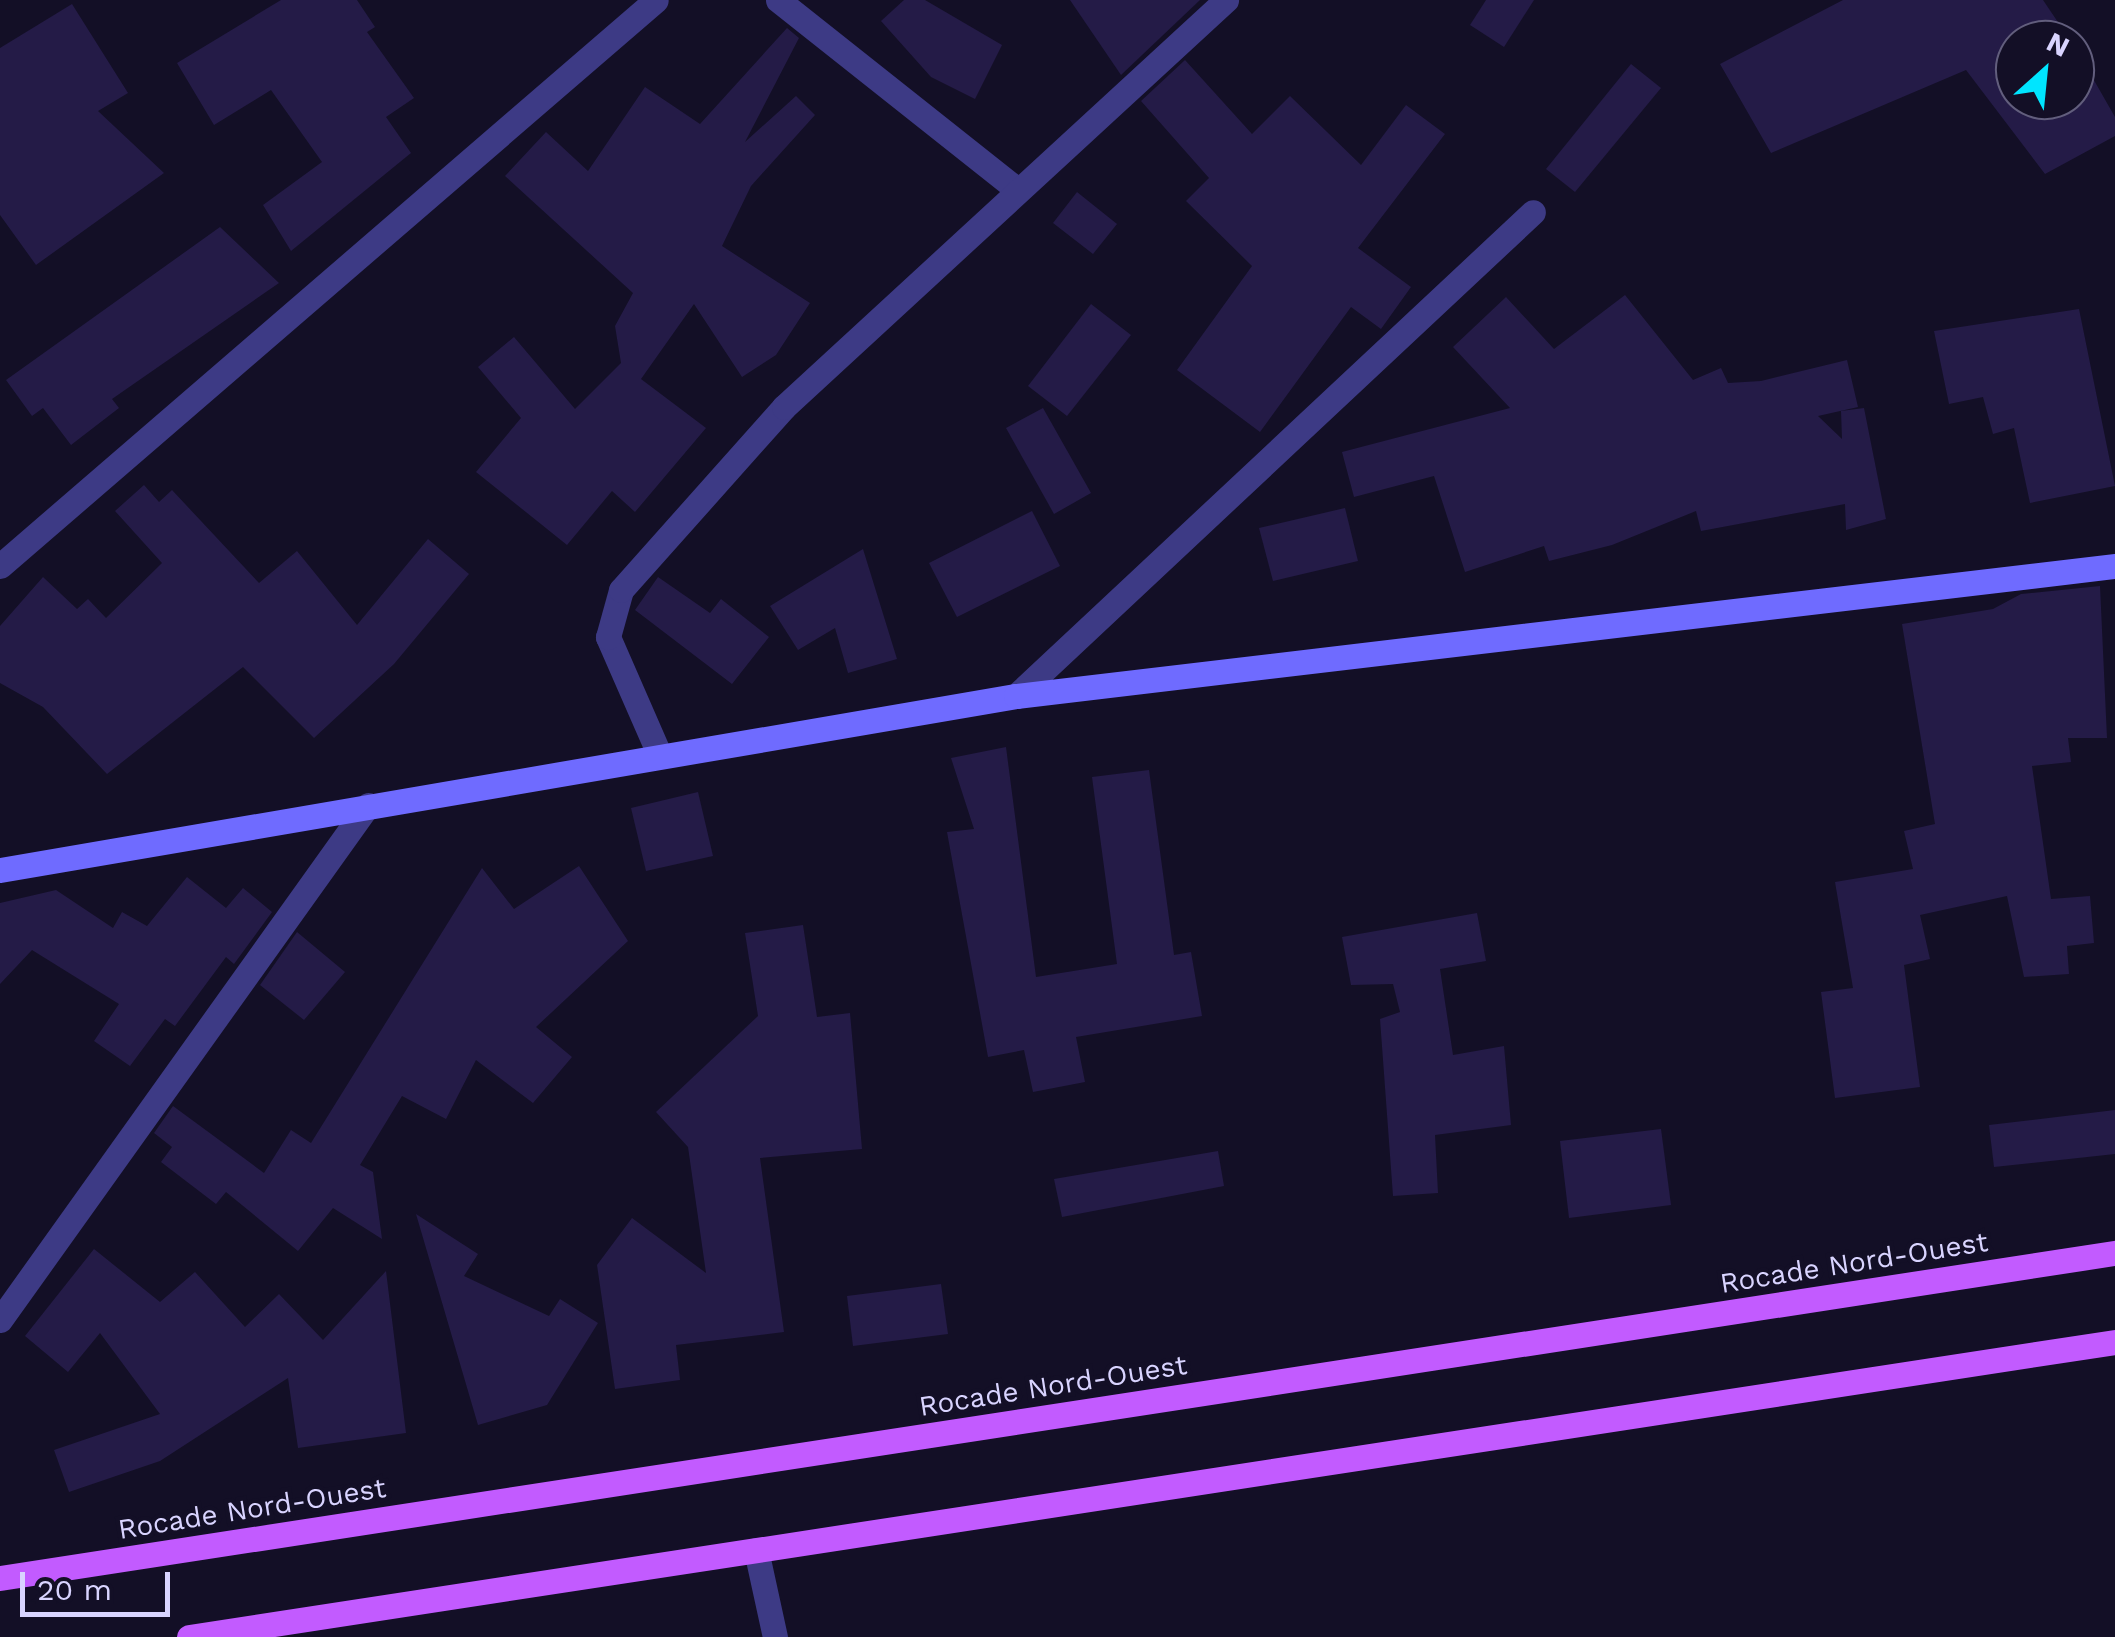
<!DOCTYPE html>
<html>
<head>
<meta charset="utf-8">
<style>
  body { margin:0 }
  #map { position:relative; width:2115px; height:1637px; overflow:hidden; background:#130f26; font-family:"Work Sans",sans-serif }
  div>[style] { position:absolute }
  .building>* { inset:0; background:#241b47 }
  .street>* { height:25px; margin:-12.5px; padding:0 12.5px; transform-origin:12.5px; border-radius:12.5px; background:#3d3a85 }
  .secondary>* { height:25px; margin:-12.5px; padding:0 12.5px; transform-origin:12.5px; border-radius:12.5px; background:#6f6bff }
  .primary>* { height:25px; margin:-12.5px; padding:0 12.5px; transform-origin:12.5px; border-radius:12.5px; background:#c25bff }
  span { translate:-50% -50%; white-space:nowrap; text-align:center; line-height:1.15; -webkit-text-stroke:9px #130f26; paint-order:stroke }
  .street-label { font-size:28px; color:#d9d4ff }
  .north { position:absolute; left:1995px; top:20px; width:100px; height:100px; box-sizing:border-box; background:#130f26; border:2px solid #625e7d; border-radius:50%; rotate:27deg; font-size:28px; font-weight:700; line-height:40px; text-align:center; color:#d9d4ff }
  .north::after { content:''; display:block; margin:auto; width:35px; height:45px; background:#00e5ff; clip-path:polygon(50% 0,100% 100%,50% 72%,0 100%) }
  .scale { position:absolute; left:20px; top:1572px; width:150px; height:45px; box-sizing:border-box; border:5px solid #d9d4ff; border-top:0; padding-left:12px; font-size:30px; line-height:35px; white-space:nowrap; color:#d9d4ff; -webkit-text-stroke:8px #130f26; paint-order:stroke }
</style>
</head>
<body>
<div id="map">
  <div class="building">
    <div style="clip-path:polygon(281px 0,357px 0,375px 27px,367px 32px,414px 98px,386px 117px,411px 153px,291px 251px,263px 205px,322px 162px,271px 90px,214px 125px,177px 63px)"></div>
    <div style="clip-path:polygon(904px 0,925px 0,1002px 45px,975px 99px,931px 77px,881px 21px)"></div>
    <div style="clip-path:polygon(1070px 0,1200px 0,1121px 75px)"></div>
    <div style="clip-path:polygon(1486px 0,1534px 0,1504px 47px,1470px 25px)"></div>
    <div style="clip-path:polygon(1843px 0,2043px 0,2070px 40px,2015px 40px,2015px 100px,2075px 100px,2075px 47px,2115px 117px,2115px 136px,2045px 174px,1966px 70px,1771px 153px,1720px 64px)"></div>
    <div style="clip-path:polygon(72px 4px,128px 93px,98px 111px,164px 173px,36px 265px,0 215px,0 48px)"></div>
    <div style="clip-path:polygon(787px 28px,799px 38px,745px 142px,796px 96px,815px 115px,751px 186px,722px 246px,810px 303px,776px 355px,742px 377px,694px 304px,641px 379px,706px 428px,635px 512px,612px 491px,567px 545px,476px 472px,521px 418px,478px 367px,514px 337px,575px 409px,621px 363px,615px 326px,633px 293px,505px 176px,546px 132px,588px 171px,645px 87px,700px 124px)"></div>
    <div style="clip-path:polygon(1185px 60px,1252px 134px,1290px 96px,1361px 165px,1406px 105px,1445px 134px,1358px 248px,1411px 287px,1381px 329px,1351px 307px,1260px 432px,1177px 370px,1252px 266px,1186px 201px,1209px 178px,1141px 101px)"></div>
    <div style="clip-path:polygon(1631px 64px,1661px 88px,1575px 192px,1546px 169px)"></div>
    <div style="clip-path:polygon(1077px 192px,1117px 224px,1093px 254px,1053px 223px)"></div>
    <div style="clip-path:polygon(220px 227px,279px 283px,112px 399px,119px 408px,71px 445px,43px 408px,32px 416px,6px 380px)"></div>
    <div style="clip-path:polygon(1625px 295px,1693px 380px,1721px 368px,1728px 383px,1761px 381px,1847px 360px,1858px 407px,1818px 416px,1842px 439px,1841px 411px,1864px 408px,1886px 519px,1846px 530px,1845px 504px,1701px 531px,1696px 511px,1612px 545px,1549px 561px,1544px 546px,1465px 572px,1434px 476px,1354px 497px,1342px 452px,1510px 408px,1453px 347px,1506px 297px,1554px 349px)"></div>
    <div style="clip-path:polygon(1091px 304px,1131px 335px,1067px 416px,1028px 386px)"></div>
    <div style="clip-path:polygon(2079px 309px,2115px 486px,2030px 503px,2014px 428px,1993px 434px,1983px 397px,1949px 404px,1934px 331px)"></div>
    <div style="clip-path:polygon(1043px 408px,1091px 493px,1054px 514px,1006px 428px)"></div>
    <div style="clip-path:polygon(144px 485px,159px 502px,172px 490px,259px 583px,297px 551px,357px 625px,428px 539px,469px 574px,394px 664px,314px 738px,243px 667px,107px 774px,43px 707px,0 683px,0 626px,43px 577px,77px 609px,88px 599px,106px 618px,162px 563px,115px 511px)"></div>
    <div style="clip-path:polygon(1345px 508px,1358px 561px,1273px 581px,1259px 528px)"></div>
    <div style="clip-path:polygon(1032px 511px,1060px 566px,957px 617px,929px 563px)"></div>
    <div style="clip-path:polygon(863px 549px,897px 659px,848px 673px,835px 628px,798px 650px,770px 606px)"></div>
    <div style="clip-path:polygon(658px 577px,710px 613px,721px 599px,769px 637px,732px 684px,635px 610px)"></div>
    <div style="clip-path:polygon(2100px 586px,2107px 738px,2068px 738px,2071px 762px,2032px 766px,2051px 899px,2090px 896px,2094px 943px,2067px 946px,2069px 974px,2024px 977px,2007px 896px,1920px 915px,1930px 959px,1904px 965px,1920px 1087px,1835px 1098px,1821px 992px,1853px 988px,1835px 882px,1913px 869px,1904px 831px,1935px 824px,1902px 624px,1993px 609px,2021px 594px)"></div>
    <div style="clip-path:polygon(1006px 747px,1036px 977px,1117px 964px,1092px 777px,1149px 770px,1174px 955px,1191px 952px,1202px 1016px,1076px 1037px,1085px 1082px,1033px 1092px,1024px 1050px,988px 1057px,947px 832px,974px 829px,951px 758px)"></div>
    <div style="clip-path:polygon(698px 792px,713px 856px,646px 871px,631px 808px)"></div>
    <div style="clip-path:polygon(579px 866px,628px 941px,536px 1027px,572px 1057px,533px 1103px,476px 1060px,446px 1119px,402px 1096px,360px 1165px,373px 1172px,382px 1239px,333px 1208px,298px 1251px,226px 1192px,216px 1204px,161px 1162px,172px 1147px,154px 1133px,173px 1106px,264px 1173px,291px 1130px,311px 1143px,482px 868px,514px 909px)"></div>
    <div style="clip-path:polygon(187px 877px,226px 908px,243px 888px,272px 912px,234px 964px,226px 957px,175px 1026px,165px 1019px,130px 1066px,94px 1041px,119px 1004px,32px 950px,0 984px,0 903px,56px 890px,113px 928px,122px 912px,147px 926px)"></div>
    <div style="clip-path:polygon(1477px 913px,1486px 961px,1440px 969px,1453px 1055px,1504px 1046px,1511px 1125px,1435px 1135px,1438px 1193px,1393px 1196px,1380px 1019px,1400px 1012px,1393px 984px,1351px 985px,1342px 937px)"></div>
    <div style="clip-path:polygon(803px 925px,817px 1017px,850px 1013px,862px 1149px,760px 1158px,784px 1332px,676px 1345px,680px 1380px,615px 1389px,597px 1265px,632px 1218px,706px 1273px,688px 1147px,656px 1112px,758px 1016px,745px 933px)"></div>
    <div style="clip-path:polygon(297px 932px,345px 972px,304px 1020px,260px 985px)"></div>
    <div style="clip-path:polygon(2115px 1110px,2115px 1154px,1994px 1167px,1989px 1125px)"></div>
    <div style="clip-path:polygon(1661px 1129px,1671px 1205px,1569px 1218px,1560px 1141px)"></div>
    <div style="clip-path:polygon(1218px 1151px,1224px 1186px,1062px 1217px,1054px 1179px)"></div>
    <div style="clip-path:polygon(416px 1214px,478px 1254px,464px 1276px,549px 1316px,560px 1299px,598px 1323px,547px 1405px,478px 1425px)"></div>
    <div style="clip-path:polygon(94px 1249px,160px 1302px,195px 1272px,245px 1327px,279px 1294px,323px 1340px,386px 1271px,406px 1433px,298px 1448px,288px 1378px,160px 1461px,69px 1492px,54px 1450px,160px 1414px,100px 1333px,68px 1372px,25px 1336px)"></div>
    <div style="clip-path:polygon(941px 1284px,948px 1334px,853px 1346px,847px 1296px)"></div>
  </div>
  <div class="street">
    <div style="left:778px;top:0;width:303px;rotate:38.4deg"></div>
    <div style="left:0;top:566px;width:866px;rotate:-40.79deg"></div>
    <div style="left:1016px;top:696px;width:708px;rotate:-43.11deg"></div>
    <div style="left:660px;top:756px;width:130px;rotate:-113.6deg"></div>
    <div style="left:608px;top:637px;width:49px;rotate:-74.5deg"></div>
    <div style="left:621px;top:590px;width:245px;rotate:-48.3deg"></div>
    <div style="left:784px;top:407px;width:601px;rotate:-42.64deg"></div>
    <div style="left:0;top:1320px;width:633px;rotate:-54.45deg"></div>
    <div style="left:756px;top:1550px;width:89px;rotate:77.7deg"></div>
  </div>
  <div class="secondary">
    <div style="left:0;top:870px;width:1031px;rotate:-9.72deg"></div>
    <div style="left:1016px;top:696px;width:1107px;rotate:-6.75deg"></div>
  </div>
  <div class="primary">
    <div style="left:0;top:1578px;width:2140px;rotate:-8.74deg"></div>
    <div style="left:189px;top:1637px;width:1948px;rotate:-8.71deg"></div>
  </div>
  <div class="street-label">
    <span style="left:1854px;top:1263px;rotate:-9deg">Rocade Nord-Ouest</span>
    <span style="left:1053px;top:1386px;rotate:-9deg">Rocade Nord-Ouest</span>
    <span style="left:252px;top:1509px;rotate:-9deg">Rocade Nord-Ouest</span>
  </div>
  <div class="north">N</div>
  <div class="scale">20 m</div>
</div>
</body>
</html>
